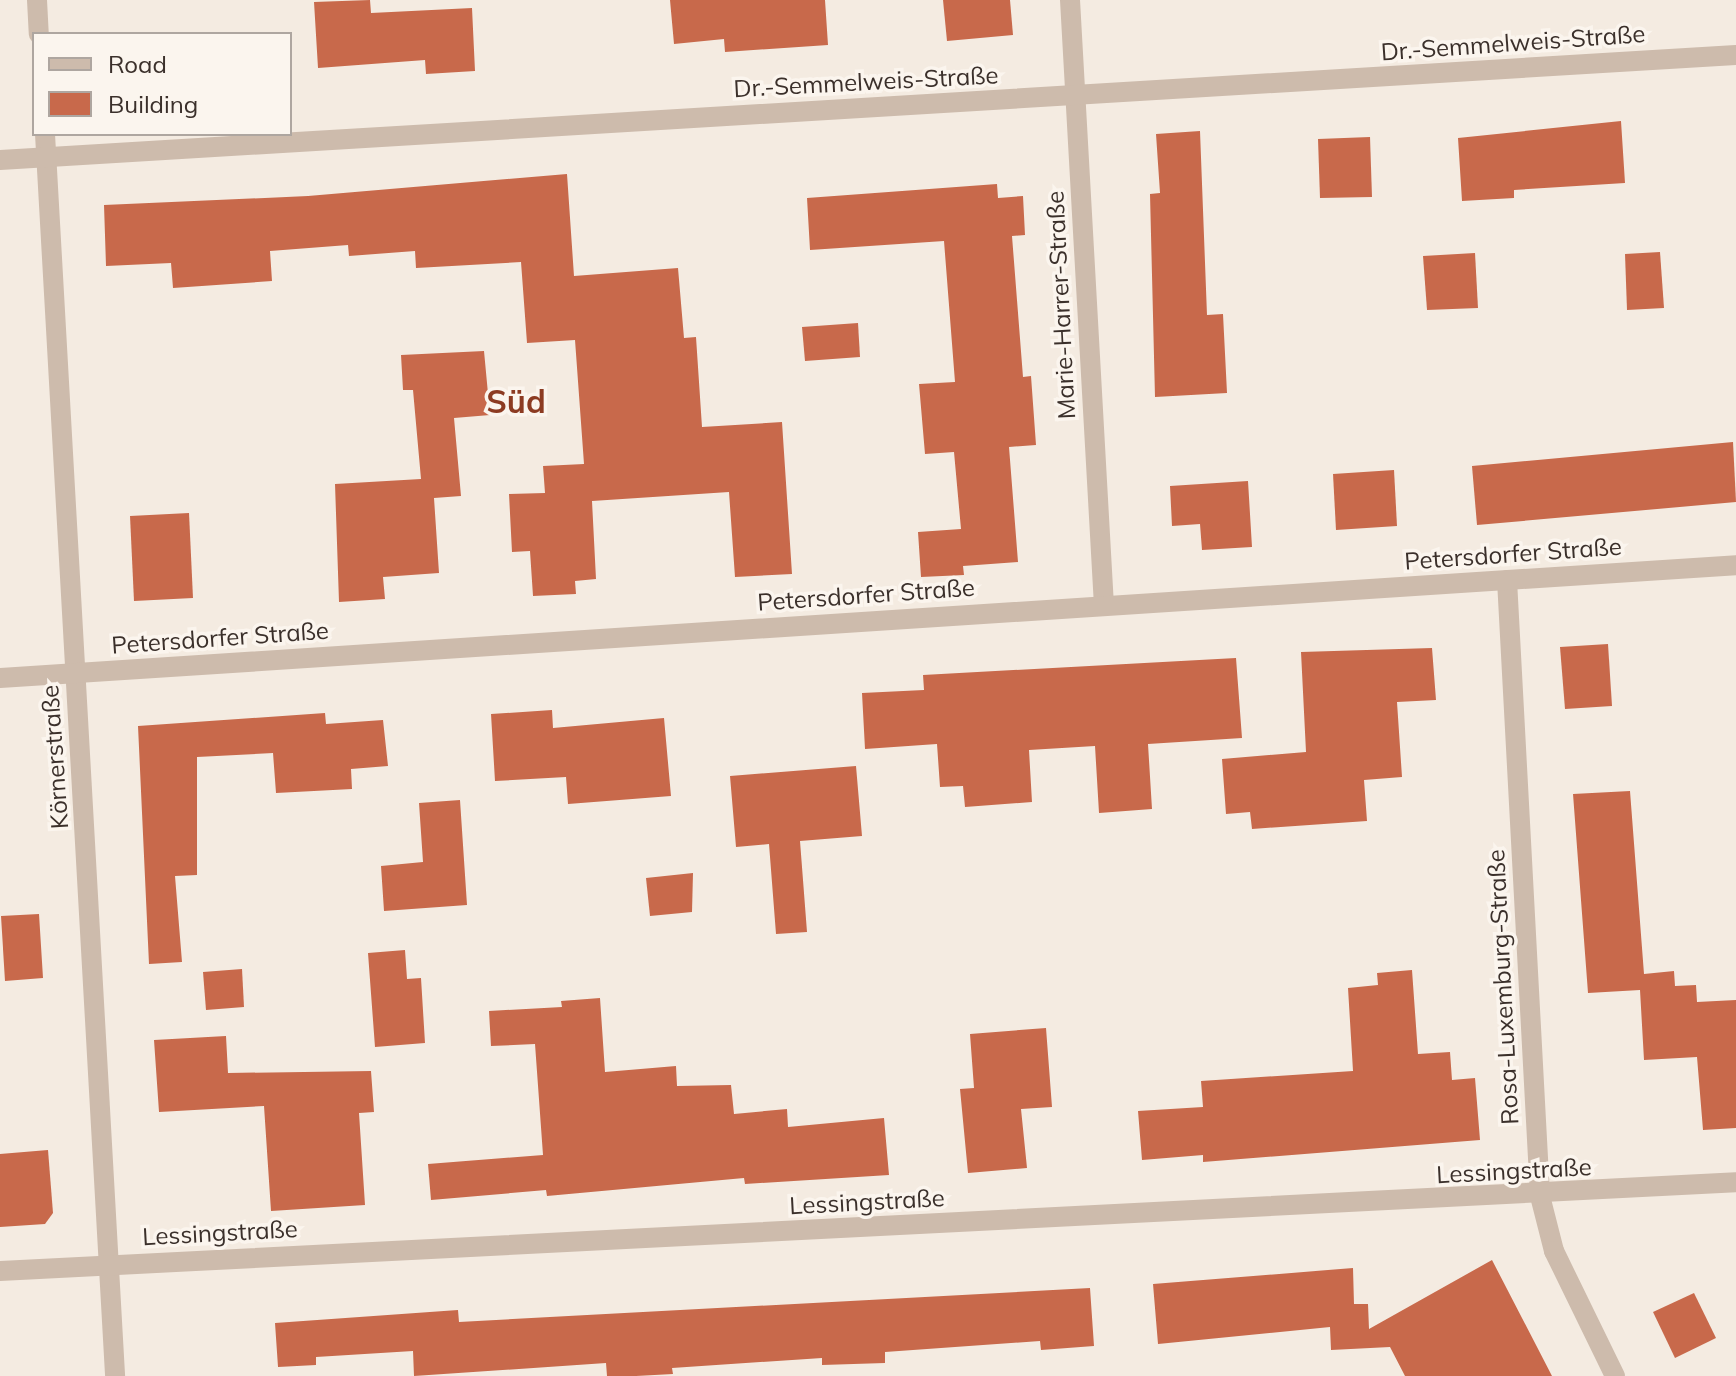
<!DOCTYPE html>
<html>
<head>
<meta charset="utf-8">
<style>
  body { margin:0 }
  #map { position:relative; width:1736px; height:1376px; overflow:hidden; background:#f4ebe1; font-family:Mulish,sans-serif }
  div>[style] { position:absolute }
  .building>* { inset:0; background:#c8694b }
  .minor>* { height:20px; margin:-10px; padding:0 10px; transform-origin:10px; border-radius:10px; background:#cdbbac }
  span { translate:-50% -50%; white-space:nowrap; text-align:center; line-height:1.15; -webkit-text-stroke:7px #fbf5ee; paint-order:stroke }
  .street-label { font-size:24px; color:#3b302b }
  .district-label { font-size:32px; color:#8c3b22; font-weight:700 }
  .legend { position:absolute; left:32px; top:32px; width:260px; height:104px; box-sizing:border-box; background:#fbf5ee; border:2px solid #aea6a0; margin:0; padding:10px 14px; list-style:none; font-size:24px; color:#3b302b }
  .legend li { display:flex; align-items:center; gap:16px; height:40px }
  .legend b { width:40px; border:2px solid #aea6a0 }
</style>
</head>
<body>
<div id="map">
  <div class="building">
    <div style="clip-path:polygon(370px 0,371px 13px,472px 8px,475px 71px,426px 74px,425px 60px,318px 68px,314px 2px)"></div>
    <div style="clip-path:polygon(670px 0,825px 0,828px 45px,725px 52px,724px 39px,674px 44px)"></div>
    <div style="clip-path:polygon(943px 0,1010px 0,1013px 35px,947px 41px)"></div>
    <div style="clip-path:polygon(1621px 121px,1625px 183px,1514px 190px,1514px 198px,1462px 201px,1458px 138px)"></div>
    <div style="clip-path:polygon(1200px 131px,1207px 315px,1223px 314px,1227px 393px,1155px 397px,1150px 194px,1160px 193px,1156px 134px)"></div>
    <div style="clip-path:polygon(1370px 137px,1372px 197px,1320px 198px,1318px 139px)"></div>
    <div style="clip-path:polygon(567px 174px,574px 276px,678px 268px,684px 338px,696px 337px,702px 427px,782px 422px,792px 574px,735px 577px,729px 492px,592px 501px,596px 579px,575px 581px,576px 594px,533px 596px,530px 551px,512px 552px,509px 494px,545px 493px,543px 466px,584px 464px,575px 340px,527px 343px,521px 262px,416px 268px,415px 251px,349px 256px,348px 245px,270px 251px,272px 281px,173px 288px,171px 263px,106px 266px,104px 205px,308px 196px)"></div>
    <div style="clip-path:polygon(997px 184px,998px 198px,1023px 196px,1025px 235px,1012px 236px,1023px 377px,1031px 376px,1036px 445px,1009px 447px,1018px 562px,963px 566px,964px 575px,921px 577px,918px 532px,961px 529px,954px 452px,925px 454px,919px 384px,955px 382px,944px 241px,810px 250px,807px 198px)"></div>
    <div style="clip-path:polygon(1660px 252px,1664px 308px,1627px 310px,1625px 254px)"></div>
    <div style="clip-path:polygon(1475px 253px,1478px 308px,1427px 310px,1423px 256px)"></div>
    <div style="clip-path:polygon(858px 323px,860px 357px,805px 361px,802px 327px)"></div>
    <div style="clip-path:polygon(484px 351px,490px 415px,454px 418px,461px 496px,434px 498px,439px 573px,383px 577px,385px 599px,339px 602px,335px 484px,421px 479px,413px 390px,403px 390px,401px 355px)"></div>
    <div style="clip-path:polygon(1733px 442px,1736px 502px,1477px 525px,1472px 466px)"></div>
    <div style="clip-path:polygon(1394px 470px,1397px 526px,1336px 530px,1333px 474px)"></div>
    <div style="clip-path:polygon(1248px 481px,1252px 547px,1202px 550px,1200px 524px,1172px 526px,1170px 486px)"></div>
    <div style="clip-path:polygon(189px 513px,193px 598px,134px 601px,130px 516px)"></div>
    <div style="clip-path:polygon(1608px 644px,1612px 706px,1565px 709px,1560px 647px)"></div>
    <div style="clip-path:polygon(1432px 648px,1436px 700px,1397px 702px,1402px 777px,1364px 780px,1367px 821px,1252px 829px,1250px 812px,1226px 814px,1222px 759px,1306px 752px,1301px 652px)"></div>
    <div style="clip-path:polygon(1236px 658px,1242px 738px,1148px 744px,1152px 809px,1099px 813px,1095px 746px,1029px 750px,1032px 802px,965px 807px,963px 786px,940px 787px,937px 744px,865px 749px,862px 693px,924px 690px,923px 675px)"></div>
    <div style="clip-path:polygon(552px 710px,553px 728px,664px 718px,671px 796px,568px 804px,566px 777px,495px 781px,491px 714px)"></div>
    <div style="clip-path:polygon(325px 713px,326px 724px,383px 720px,388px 766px,351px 769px,352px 789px,276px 793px,273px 753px,197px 757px,197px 875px,175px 876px,182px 962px,149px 964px,138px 726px)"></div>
    <div style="clip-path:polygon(856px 766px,862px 836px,800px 841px,807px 932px,776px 934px,769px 844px,736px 847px,730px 776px)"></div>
    <div style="clip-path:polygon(1630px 791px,1644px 974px,1674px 971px,1675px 986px,1696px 985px,1697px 1002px,1736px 1000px,1736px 1128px,1703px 1130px,1697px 1057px,1644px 1060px,1640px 990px,1588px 993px,1573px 794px)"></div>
    <div style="clip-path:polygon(460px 800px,467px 905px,384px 911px,381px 866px,423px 862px,419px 803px)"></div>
    <div style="clip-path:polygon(693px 873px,692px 912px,650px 916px,646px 878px)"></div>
    <div style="clip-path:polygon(39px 914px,43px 978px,5px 981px,1px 916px)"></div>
    <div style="clip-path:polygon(405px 950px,407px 979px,421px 978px,425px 1043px,375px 1047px,368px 953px)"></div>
    <div style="clip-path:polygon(242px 969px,244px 1007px,206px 1010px,203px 972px)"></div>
    <div style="clip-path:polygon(1412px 970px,1418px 1054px,1450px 1052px,1452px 1080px,1475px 1078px,1480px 1140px,1203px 1162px,1203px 1155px,1142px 1160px,1138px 1111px,1203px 1107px,1201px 1081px,1353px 1071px,1348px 988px,1378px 985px,1377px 973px)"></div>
    <div style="clip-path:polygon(600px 998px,605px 1072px,676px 1066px,677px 1086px,731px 1085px,734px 1114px,787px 1109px,788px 1127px,884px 1118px,889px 1175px,745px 1184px,744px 1178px,547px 1196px,546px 1190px,431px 1200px,428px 1164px,543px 1155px,535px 1044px,491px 1046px,489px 1011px,562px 1007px,561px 1001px)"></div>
    <div style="clip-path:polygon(1046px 1028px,1052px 1107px,1021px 1109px,1027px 1168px,968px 1173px,960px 1089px,974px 1088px,970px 1034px)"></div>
    <div style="clip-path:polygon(226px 1036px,228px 1073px,371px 1071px,374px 1112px,359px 1113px,365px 1205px,271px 1211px,264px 1106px,159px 1112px,154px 1040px)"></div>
    <div style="clip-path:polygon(48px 1150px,53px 1213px,45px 1224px,0 1227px,0 1154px)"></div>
    <div style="clip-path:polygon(1492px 1260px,1552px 1376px,1405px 1376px,1390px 1347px,1331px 1350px,1330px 1327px,1158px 1344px,1153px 1284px,1353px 1268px,1354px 1304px,1368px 1304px,1369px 1329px)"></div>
    <div style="clip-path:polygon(1090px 1288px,1094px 1346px,1041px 1350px,1040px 1341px,885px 1352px,885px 1363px,822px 1365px,822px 1358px,672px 1368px,673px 1374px,636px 1376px,607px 1376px,606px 1363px,414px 1376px,413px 1351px,316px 1357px,316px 1365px,278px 1367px,275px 1323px,458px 1310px,459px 1322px)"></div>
    <div style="clip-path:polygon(1694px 1293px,1716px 1338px,1675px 1358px,1653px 1312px)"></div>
  </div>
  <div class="minor">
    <div style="left:37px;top:0;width:34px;rotate:87deg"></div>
    <div style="left:1070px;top:0;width:607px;rotate:86.79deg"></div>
    <div style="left:45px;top:134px;width:1244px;rotate:86.77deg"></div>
    <div style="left:0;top:160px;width:1739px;rotate:-3.46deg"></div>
    <div style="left:1507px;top:580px;width:617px;rotate:86.93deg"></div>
    <div style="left:1540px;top:1196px;width:57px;rotate:75.7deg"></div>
    <div style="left:1554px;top:1251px;width:139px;rotate:64deg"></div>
    <div style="left:0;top:678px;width:1740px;rotate:-3.72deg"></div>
    <div style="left:0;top:1271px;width:1738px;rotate:-2.93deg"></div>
  </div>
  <div class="street-label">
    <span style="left:1513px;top:43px;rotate:-4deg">Dr.-Semmelweis-Straße</span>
    <span style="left:866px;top:82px;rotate:-3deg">Dr.-Semmelweis-Straße</span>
    <span style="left:1061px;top:305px;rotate:-93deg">Marie-Harrer-Straße</span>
    <span style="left:1513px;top:554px;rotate:-4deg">Petersdorfer Straße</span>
    <span style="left:866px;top:595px;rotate:-4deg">Petersdorfer Straße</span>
    <span style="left:220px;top:638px;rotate:-4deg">Petersdorfer Straße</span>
    <span style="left:55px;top:757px;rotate:-94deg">Körnerstraße</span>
    <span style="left:1503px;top:987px;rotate:-93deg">Rosa-Luxemburg-Straße</span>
    <span style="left:1514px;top:1171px;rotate:-3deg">Lessingstraße</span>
    <span style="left:867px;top:1202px;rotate:-3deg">Lessingstraße</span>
    <span style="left:220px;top:1233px;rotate:-3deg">Lessingstraße</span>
  </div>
  <div class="district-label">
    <span style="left:516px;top:401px">Süd</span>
  </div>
  <ul class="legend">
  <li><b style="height:10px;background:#cdbbac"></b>Road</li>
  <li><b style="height:22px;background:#c8694b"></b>Building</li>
  </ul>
</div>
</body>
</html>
